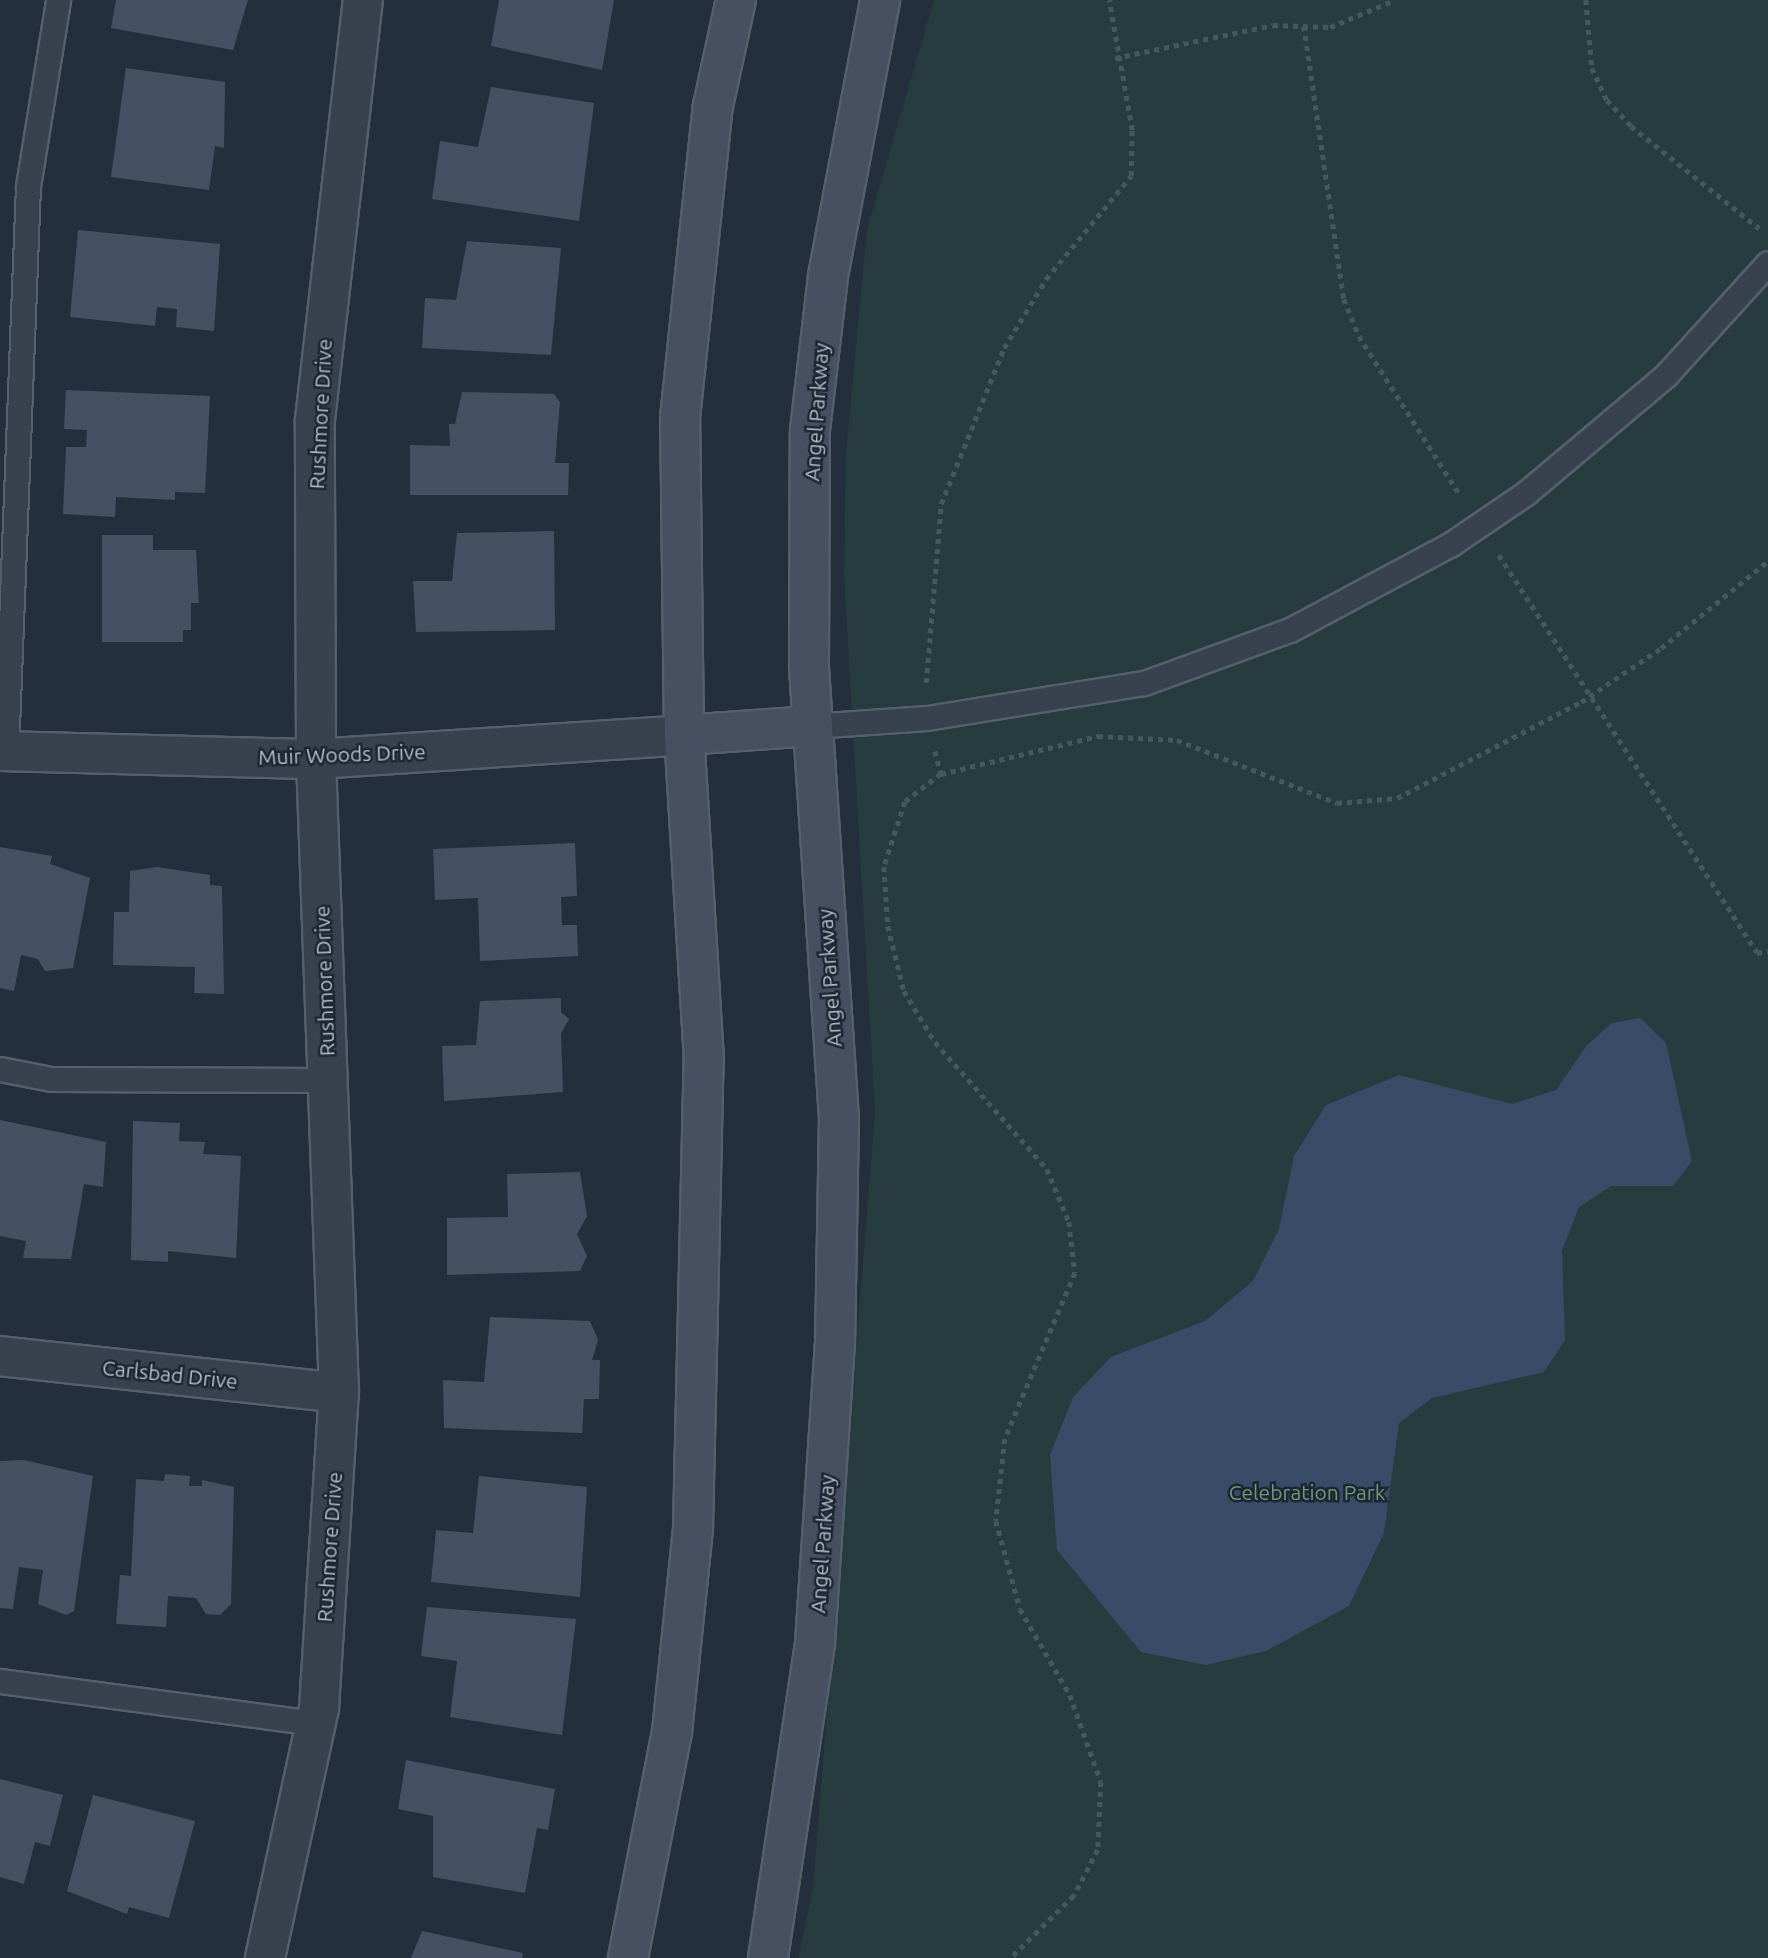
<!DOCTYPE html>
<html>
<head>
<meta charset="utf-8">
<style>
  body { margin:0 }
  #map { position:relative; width:1768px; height:1958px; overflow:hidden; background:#242f3e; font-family:Ubuntu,sans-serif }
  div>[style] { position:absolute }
  .green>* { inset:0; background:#263c3f }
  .water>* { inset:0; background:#394c67 }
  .building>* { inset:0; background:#455162 }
  .path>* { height:4.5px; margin-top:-2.25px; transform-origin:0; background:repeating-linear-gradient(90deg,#44595c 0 5px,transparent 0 10px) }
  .roads { filter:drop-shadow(2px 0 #565f6c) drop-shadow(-2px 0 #565f6c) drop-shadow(0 2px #565f6c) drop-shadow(0 -2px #565f6c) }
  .lane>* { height:23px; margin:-11.5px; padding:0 11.5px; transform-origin:11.5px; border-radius:11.5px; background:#38414e }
  .street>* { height:38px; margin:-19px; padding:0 19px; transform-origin:19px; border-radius:19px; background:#38414e }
  .secondary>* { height:38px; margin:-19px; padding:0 19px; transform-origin:19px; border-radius:19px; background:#465061 }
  span { translate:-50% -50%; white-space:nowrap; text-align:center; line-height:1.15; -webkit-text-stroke:5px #1d2633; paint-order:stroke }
  .street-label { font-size:21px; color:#b4bcc9 }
  .park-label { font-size:21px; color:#6b9a76 }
</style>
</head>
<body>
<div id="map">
  <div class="green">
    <div style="clip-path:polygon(934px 0,1768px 0,1768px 1958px,798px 1958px,813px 1888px,875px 1112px,844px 576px,846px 452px,867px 229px)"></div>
  </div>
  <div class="water">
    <div style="clip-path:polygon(1640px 1018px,1666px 1043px,1692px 1161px,1673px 1186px,1611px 1186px,1579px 1207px,1562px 1251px,1565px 1340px,1544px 1372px,1432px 1398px,1399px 1423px,1384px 1533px,1349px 1606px,1266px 1651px,1206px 1665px,1141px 1652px,1057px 1550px,1050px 1455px,1073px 1397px,1111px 1357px,1205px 1321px,1253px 1281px,1279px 1229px,1294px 1156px,1326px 1105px,1399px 1075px,1512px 1104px,1556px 1090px,1587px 1045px,1612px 1023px)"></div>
  </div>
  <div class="building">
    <div style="clip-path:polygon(116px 0,248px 0,233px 50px,111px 28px)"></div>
    <div style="clip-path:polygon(499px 0,614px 0,602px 70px,491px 46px)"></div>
    <div style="clip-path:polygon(126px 68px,225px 82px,224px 148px,215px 146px,209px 190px,111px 177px)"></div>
    <div style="clip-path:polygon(491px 87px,594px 103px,579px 221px,432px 199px,440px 141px,478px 147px)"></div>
    <div style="clip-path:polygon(78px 230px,220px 244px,214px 331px,176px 327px,177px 309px,157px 307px,155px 326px,70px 317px)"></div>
    <div style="clip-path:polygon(467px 241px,561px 248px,551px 355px,422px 348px,425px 298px,456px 300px)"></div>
    <div style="clip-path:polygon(66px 390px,210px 396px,205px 493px,175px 492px,175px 500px,116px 497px,115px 517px,63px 514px,66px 447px,86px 447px,87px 430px,64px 429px)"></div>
    <div style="clip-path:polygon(462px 392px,554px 394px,560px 402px,555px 463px,569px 463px,568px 495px,410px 495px,410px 445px,450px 446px,449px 424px,455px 424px)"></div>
    <div style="clip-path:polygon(554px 531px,555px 630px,416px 632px,413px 581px,452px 581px,457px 533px)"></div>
    <div style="clip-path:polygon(102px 535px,153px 535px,153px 550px,196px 550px,199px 603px,191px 603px,191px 630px,183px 630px,183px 642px,102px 642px)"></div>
    <div style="clip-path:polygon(575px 843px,577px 896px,561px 897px,562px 925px,577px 925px,578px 956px,480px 961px,478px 898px,435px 900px,433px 849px)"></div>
    <div style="clip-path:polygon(0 847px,52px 856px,50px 864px,90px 878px,73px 968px,45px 971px,38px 959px,21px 955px,14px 991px,0 988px)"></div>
    <div style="clip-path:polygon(157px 867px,210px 875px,210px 885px,222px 886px,224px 994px,194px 993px,195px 967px,113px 965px,114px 912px,129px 912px,130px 871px)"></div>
    <div style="clip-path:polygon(561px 998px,561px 1012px,569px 1019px,561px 1034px,563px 1092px,444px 1101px,442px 1046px,476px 1045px,480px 1001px)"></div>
    <div style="clip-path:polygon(0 1120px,106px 1142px,103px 1187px,84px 1184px,71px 1259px,23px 1258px,26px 1241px,0 1236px)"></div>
    <div style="clip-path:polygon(133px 1121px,180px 1123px,179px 1141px,205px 1142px,203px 1154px,241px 1156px,236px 1258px,168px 1251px,168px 1262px,131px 1260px)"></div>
    <div style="clip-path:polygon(580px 1172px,587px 1216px,577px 1234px,587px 1256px,580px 1271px,447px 1275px,447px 1218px,508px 1217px,507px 1174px)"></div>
    <div style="clip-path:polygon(490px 1317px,590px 1321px,598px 1340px,592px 1360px,600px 1360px,599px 1399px,584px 1399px,582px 1433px,444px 1428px,443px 1380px,484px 1382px)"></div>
    <div style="clip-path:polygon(24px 1460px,93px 1476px,74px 1611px,66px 1615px,38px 1604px,43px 1570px,19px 1567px,13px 1609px,0 1608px,0 1461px)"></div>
    <div style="clip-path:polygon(165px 1474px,190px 1476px,189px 1486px,202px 1486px,202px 1480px,234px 1487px,231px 1604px,220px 1615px,206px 1614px,196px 1598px,168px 1596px,166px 1627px,116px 1624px,120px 1575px,131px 1576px,136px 1479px,164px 1481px)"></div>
    <div style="clip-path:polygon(479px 1476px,587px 1487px,580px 1597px,431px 1582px,436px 1530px,473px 1533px)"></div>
    <div style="clip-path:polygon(427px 1607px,576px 1619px,562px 1735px,450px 1717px,457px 1661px,421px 1656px)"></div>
    <div style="clip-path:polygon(406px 1760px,555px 1789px,548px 1830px,537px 1828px,525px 1893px,433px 1877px,433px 1816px,398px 1809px)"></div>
    <div style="clip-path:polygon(0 1779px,63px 1795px,50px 1846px,35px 1842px,24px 1884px,0 1877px)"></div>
    <div style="clip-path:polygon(93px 1795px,195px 1821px,169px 1918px,129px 1907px,127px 1914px,67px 1891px)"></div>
    <div style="clip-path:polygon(422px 1931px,523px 1953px,522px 1958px,411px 1958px)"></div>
  </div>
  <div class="path">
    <div style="left:1586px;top:0;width:68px;rotate:85deg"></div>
    <div style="left:1592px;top:68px;width:35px;rotate:65deg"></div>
    <div style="left:1607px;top:100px;width:35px;rotate:47deg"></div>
    <div style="left:1631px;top:126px;width:164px;rotate:38.6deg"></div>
    <div style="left:1304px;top:26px;width:276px;rotate:81.7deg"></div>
    <div style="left:1344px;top:299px;width:40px;rotate:68deg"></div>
    <div style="left:1359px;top:336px;width:188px;rotate:57.6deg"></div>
    <div style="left:1115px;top:58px;width:161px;rotate:-11.8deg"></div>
    <div style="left:1273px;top:25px;width:57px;rotate:2deg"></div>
    <div style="left:1330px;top:27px;width:70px;rotate:-22.6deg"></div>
    <div style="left:1499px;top:555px;width:474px;rotate:57deg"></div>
    <div style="left:1757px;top:953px;width:11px;rotate:-10deg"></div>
    <div style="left:926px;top:683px;width:180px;rotate:-85.2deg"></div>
    <div style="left:941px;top:504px;width:80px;rotate:-67.9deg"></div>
    <div style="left:971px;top:430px;width:88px;rotate:-68.1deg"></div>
    <div style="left:1004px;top:348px;width:81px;rotate:-58.7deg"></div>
    <div style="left:1046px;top:279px;width:134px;rotate:-50.5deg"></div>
    <div style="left:1131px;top:176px;width:46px;rotate:-88.8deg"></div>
    <div style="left:1132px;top:130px;width:132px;rotate:-100deg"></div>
    <div style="left:935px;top:751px;width:24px;rotate:75deg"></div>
    <div style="left:941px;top:774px;width:46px;rotate:142.1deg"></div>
    <div style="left:905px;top:802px;width:68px;rotate:107.9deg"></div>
    <div style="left:884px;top:867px;width:59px;rotate:86.1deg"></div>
    <div style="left:888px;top:926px;width:67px;rotate:76.2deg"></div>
    <div style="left:904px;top:991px;width:60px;rotate:58.7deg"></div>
    <div style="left:935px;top:1042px;width:169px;rotate:48.6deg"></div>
    <div style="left:1047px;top:1169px;width:57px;rotate:67.5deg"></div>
    <div style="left:1069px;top:1222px;width:51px;rotate:83.3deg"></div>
    <div style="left:1075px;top:1273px;width:180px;rotate:112.9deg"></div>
    <div style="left:1005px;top:1439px;width:82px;rotate:96.3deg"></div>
    <div style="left:996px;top:1521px;width:91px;rotate:74.7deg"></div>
    <div style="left:1020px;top:1609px;width:99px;rotate:59.8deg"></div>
    <div style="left:1070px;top:1695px;width:92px;rotate:70.4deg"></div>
    <div style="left:1101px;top:1782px;width:68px;rotate:92.5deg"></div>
    <div style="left:1098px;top:1850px;width:52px;rotate:117.6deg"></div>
    <div style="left:1074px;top:1896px;width:88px;rotate:135.5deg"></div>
    <div style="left:941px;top:774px;width:162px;rotate:-13.6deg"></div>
    <div style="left:1098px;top:736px;width:79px;rotate:2.9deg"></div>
    <div style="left:1177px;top:740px;width:172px;rotate:21.5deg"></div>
    <div style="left:1337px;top:803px;width:60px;rotate:-4.8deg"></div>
    <div style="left:1397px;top:798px;width:208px;rotate:-27.6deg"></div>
    <div style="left:1581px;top:702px;width:97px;rotate:-34deg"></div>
    <div style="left:1661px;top:648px;width:138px;rotate:-39.1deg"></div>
  </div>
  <div class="roads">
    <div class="lane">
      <div style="left:812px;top:726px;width:115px;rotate:-4deg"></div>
      <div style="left:927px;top:718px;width:220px;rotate:-9.2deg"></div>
      <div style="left:1144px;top:683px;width:155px;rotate:-20deg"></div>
      <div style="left:1290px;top:630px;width:183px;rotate:-28.1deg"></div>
      <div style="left:1451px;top:544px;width:91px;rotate:-34.2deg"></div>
      <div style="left:1526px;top:493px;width:183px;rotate:-40.1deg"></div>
      <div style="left:1666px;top:375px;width:151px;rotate:-47.7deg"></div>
      <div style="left:6px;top:753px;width:567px;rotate:-87.78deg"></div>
      <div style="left:28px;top:186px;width:188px;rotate:-80.8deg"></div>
      <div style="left:0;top:1069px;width:52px;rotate:11.1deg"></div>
      <div style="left:51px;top:1079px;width:277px;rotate:0.2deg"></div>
      <div style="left:0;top:1681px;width:318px;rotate:7.6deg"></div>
    </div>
    <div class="street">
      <div style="left:0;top:751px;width:316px;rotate:1.5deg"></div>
      <div style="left:316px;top:759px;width:369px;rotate:-3.7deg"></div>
      <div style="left:0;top:1356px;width:341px;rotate:6.2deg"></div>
      <div style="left:265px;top:1958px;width:256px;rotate:-77.8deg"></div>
      <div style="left:319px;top:1708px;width:316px;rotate:-86.4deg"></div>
      <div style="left:339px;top:1393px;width:634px;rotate:-92.08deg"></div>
      <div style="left:316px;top:759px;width:339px;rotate:-90.2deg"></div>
      <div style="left:315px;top:420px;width:423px;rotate:-83.5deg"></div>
    </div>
    <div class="secondary">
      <div style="left:684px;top:735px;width:128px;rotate:-4deg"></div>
      <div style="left:628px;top:1958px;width:230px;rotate:-79deg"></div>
      <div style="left:672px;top:1732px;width:205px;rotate:-84.1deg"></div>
      <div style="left:693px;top:1528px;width:468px;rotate:-88.7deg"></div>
      <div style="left:704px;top:1060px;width:326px;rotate:-93.5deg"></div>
      <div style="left:684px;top:735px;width:317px;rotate:-90.7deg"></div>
      <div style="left:680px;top:418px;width:314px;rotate:-84deg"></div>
      <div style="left:713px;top:106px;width:108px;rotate:-77.8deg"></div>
      <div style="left:768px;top:1958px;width:318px;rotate:-81.5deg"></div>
      <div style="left:815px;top:1643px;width:299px;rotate:-86.2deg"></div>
      <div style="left:835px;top:1345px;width:226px;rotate:-89deg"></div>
      <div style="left:839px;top:1119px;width:454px;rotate:-93.8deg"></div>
      <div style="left:809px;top:666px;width:236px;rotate:-89.8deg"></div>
      <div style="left:810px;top:430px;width:155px;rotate:-83.3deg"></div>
      <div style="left:828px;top:276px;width:281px;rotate:-79.3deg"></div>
    </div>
  </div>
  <div class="street-label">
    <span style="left:816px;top:412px;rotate:-86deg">Angel Parkway</span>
    <span style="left:320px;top:414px;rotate:-87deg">Rushmore Drive</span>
    <span style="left:342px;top:754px;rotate:-2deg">Muir Woods Drive</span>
    <span style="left:829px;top:978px;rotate:-94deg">Angel Parkway</span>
    <span style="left:324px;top:981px;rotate:-92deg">Rushmore Drive</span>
    <span style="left:170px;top:1374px;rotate:6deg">Carlsbad Drive</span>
    <span style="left:822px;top:1544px;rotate:-86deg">Angel Parkway</span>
    <span style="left:329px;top:1547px;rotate:-86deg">Rushmore Drive</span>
  </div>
  <div class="park-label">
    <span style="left:1307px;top:1492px">Celebration Park</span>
  </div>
</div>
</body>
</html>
